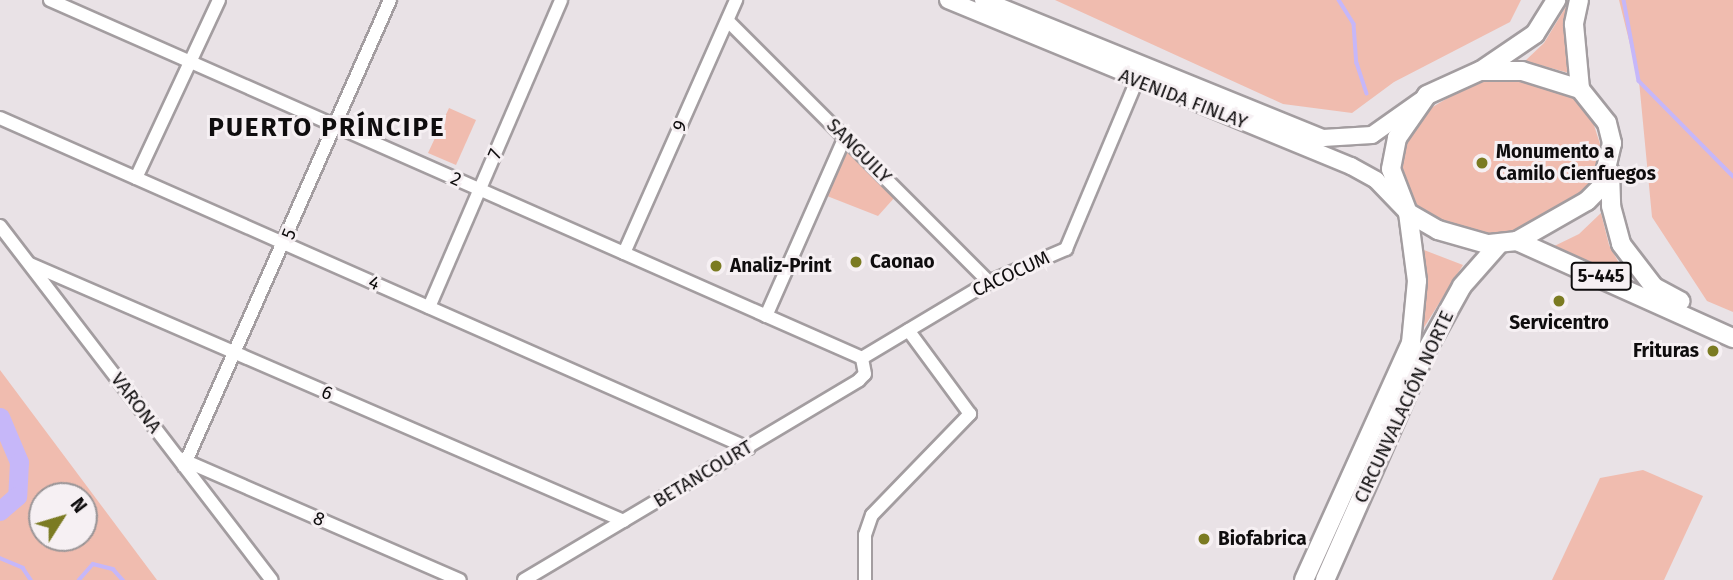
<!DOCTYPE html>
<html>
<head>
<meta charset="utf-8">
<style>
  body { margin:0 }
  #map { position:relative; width:1733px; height:580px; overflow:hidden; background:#e9e2e6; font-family:"Fira Sans",sans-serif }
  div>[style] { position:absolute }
  .green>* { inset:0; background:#f0bcaf }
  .stream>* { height:3.5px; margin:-1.75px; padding:0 1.75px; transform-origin:1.75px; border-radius:1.75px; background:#c6b7f9 }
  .river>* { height:19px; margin:-9.5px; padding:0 9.5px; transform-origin:9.5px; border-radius:9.5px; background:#c6b7f9 }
  .roads { filter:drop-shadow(2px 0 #a39da0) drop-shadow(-2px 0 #a39da0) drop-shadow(0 2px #a39da0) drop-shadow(0 -2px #a39da0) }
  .minor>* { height:12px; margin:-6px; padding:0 6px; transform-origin:6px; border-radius:6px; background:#fff }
  .major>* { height:16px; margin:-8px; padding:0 8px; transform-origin:8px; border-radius:8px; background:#fff }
  .highway>* { height:18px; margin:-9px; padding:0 9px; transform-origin:9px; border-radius:9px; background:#fff }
  .dots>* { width:19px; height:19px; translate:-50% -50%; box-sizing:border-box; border:4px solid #f6f0f3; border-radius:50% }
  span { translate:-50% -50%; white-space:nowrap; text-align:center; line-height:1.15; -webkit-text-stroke:6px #f6f0f3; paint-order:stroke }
  .shield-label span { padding:2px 5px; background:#f6f0f3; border:2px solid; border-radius:5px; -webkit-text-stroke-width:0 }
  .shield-label { font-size:18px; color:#0f0d0e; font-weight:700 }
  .street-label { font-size:19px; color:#0f0d0e }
  .poi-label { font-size:19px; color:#0f0d0e; font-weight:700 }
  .left { translate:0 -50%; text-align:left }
  .right { translate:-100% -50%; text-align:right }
  .district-label { font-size:26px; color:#0f0d0e; font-weight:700; letter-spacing:2px }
  .north { position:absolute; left:28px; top:482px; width:70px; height:70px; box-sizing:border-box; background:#f6f0f3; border:2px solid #9a9597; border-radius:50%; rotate:53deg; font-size:19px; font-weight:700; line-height:28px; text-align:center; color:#0f0d0e }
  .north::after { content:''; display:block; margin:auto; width:24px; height:32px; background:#7b7b22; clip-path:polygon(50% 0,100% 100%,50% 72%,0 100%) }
</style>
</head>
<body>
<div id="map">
  <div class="green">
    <div style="clip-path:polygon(1055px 0,1521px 0,1510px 22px,1394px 82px,1352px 113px,1283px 104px)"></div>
    <div style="clip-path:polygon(1619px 0,1733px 0,1733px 312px,1707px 301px,1652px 217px,1639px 81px)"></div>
    <div style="clip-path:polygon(1567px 5px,1569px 73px,1525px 61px,1544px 43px)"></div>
    <div style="clip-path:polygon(1490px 80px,1532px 83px,1571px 96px,1592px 119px,1601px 147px,1601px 169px,1568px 212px,1487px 243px,1410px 215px,1397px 177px,1403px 136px,1421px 114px,1466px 87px)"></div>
    <div style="clip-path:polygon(449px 108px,476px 120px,456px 165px,428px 153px)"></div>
    <div style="clip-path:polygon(849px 148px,895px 197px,878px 216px,827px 196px)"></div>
    <div style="clip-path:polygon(1601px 213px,1609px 245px,1625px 274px,1651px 301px,1542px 252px,1579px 234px)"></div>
    <div style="clip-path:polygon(1424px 250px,1463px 265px,1423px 329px,1426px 279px)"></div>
    <div style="clip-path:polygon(evenodd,0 370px,157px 580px,0 580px,0 370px,42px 496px,84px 496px,84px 538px,42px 538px,42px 496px)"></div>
    <div style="clip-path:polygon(1643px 470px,1703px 496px,1664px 580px,1552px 580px,1600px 478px)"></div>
  </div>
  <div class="stream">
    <div style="left:1339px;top:0;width:28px;rotate:58deg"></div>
    <div style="left:1354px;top:24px;width:39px;rotate:86deg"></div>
    <div style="left:1357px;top:63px;width:32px;rotate:72deg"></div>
    <div style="left:1624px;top:0;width:82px;rotate:79.5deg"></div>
    <div style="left:1639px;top:81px;width:134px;rotate:45.3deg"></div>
    <div style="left:0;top:558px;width:25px;rotate:23deg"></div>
    <div style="left:23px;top:568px;width:14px;rotate:56deg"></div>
    <div style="left:79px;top:580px;width:21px;rotate:-49deg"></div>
    <div style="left:93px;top:564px;width:21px;rotate:14deg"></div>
    <div style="left:113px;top:569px;width:15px;rotate:48deg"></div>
  </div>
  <div class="river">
    <div style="left:0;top:417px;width:49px;rotate:67.1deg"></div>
    <div style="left:19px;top:462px;width:34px;rotate:93deg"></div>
    <div style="left:17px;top:496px;width:23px;rotate:139deg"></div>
  </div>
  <div class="roads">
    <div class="minor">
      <div style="left:50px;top:0;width:887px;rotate:23.79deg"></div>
      <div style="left:728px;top:21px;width:369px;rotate:45deg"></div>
      <div style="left:0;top:118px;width:818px;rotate:23.81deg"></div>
      <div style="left:136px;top:178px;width:196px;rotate:-65deg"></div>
      <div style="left:0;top:226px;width:446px;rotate:52.5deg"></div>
      <div style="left:624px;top:253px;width:277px;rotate:-66.1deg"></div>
      <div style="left:30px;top:264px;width:647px;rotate:23.4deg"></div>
      <div style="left:429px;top:307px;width:334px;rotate:-66.7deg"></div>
      <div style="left:766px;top:316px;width:196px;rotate:-66.2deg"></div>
      <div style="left:862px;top:358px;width:148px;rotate:-30.9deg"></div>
      <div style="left:989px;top:282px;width:84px;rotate:-23.2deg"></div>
      <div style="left:1066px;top:249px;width:191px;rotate:-67.2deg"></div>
      <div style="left:179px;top:458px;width:306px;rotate:23.5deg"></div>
      <div style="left:184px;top:466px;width:510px;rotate:-66.15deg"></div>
      <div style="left:524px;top:580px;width:390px;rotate:-30.8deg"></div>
      <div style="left:859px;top:380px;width:8px;rotate:-45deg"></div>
      <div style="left:865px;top:374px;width:16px;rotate:-101deg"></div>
      <div style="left:865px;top:580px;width:45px;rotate:-90deg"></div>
      <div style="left:865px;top:535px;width:21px;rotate:-71deg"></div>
      <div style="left:872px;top:515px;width:141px;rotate:-45.9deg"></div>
      <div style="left:970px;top:414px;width:104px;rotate:-126.4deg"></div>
    </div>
    <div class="major">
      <div style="left:948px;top:0;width:436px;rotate:22.4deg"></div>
      <div style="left:1351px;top:166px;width:29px;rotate:29deg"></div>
      <div style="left:1376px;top:180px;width:45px;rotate:45.9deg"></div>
      <div style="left:983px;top:0;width:367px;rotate:22.1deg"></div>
      <div style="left:1323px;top:138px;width:49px;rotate:-3.5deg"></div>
      <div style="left:1372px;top:135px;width:59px;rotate:-35.3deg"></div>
    </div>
    <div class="highway">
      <div style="left:1579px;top:0;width:25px;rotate:102deg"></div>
      <div style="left:1574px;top:24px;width:65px;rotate:84.7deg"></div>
      <div style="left:1482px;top:70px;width:64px;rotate:-34.2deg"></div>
      <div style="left:1535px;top:34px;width:40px;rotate:-58deg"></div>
      <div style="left:1480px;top:71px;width:42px"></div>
      <div style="left:1522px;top:71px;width:61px;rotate:17.2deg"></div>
      <div style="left:1580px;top:89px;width:43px;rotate:51.5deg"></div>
      <div style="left:1607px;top:123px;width:21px;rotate:76deg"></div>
      <div style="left:1612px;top:143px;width:44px;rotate:103.1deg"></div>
      <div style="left:1602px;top:186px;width:21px;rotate:135deg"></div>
      <div style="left:1587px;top:201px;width:81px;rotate:150.3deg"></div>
      <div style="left:1517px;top:241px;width:30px;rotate:174deg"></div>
      <div style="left:1487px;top:244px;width:51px;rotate:-164.1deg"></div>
      <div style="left:1438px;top:230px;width:34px;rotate:-150deg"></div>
      <div style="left:1408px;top:213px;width:47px;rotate:-111.1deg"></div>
      <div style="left:1391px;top:169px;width:32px;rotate:-79deg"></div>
      <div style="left:1397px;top:138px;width:52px;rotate:-55.1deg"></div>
      <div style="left:1427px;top:95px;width:58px;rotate:-24.4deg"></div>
      <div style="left:1610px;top:172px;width:34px;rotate:88deg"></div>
      <div style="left:1611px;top:206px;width:39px;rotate:75deg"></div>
      <div style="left:1621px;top:244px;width:54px;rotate:52.5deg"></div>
      <div style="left:1654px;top:287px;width:30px;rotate:28deg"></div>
      <div style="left:1517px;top:241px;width:237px;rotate:24.2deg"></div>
      <div style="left:1304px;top:580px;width:260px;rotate:-65.7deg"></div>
      <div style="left:1411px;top:343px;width:62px;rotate:-84.5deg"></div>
      <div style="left:1417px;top:281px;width:69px;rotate:-97.5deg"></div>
      <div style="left:1325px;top:580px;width:250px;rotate:-66.2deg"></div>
      <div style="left:1426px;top:351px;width:74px;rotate:-61deg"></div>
      <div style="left:1462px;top:286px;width:56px;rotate:-48.6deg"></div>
    </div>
  </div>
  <div class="dots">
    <div style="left:1482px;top:163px;background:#7b7b22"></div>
    <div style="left:856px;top:262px;background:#7b7b22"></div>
    <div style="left:716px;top:266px;background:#7b7b22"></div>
    <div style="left:1559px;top:301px;background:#7b7b22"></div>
    <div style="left:1713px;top:351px;background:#7b7b22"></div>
    <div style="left:1204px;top:539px;background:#7b7b22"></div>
  </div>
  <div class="shield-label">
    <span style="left:1601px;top:276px">5-445</span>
  </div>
  <div class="street-label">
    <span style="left:1183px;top:99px;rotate:21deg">AVENIDA FINLAY</span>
    <span style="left:680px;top:126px;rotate:-66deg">9</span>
    <span style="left:859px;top:151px;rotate:45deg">SANGUILY</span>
    <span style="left:495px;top:154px;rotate:-67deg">7</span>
    <span style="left:456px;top:179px;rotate:24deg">2</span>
    <span style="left:289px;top:234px;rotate:-67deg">5</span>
    <span style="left:1011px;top:274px;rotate:-25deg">CACOCUM</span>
    <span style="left:374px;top:283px;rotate:24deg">4</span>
    <span style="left:327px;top:393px;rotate:23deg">6</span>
    <span style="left:136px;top:403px;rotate:53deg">VARONA</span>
    <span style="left:1404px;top:407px;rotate:-65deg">CIRCUNVALACIÓN NORTE</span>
    <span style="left:703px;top:474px;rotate:-31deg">BETANCOURT</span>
    <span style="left:319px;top:519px;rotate:23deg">8</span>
  </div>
  <div class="poi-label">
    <span class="left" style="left:1496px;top:163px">Monumento a<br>Camilo Cienfuegos</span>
    <span class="left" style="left:870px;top:262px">Caonao</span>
    <span class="left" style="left:730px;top:266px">Analiz-Print</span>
    <span style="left:1559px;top:323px">Servicentro</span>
    <span class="right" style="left:1699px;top:351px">Frituras</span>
    <span class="left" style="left:1218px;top:539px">Biofabrica</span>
  </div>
  <div class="district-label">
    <span style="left:327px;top:128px">PUERTO PRÍNCIPE</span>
  </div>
  <div class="north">N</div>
</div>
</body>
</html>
